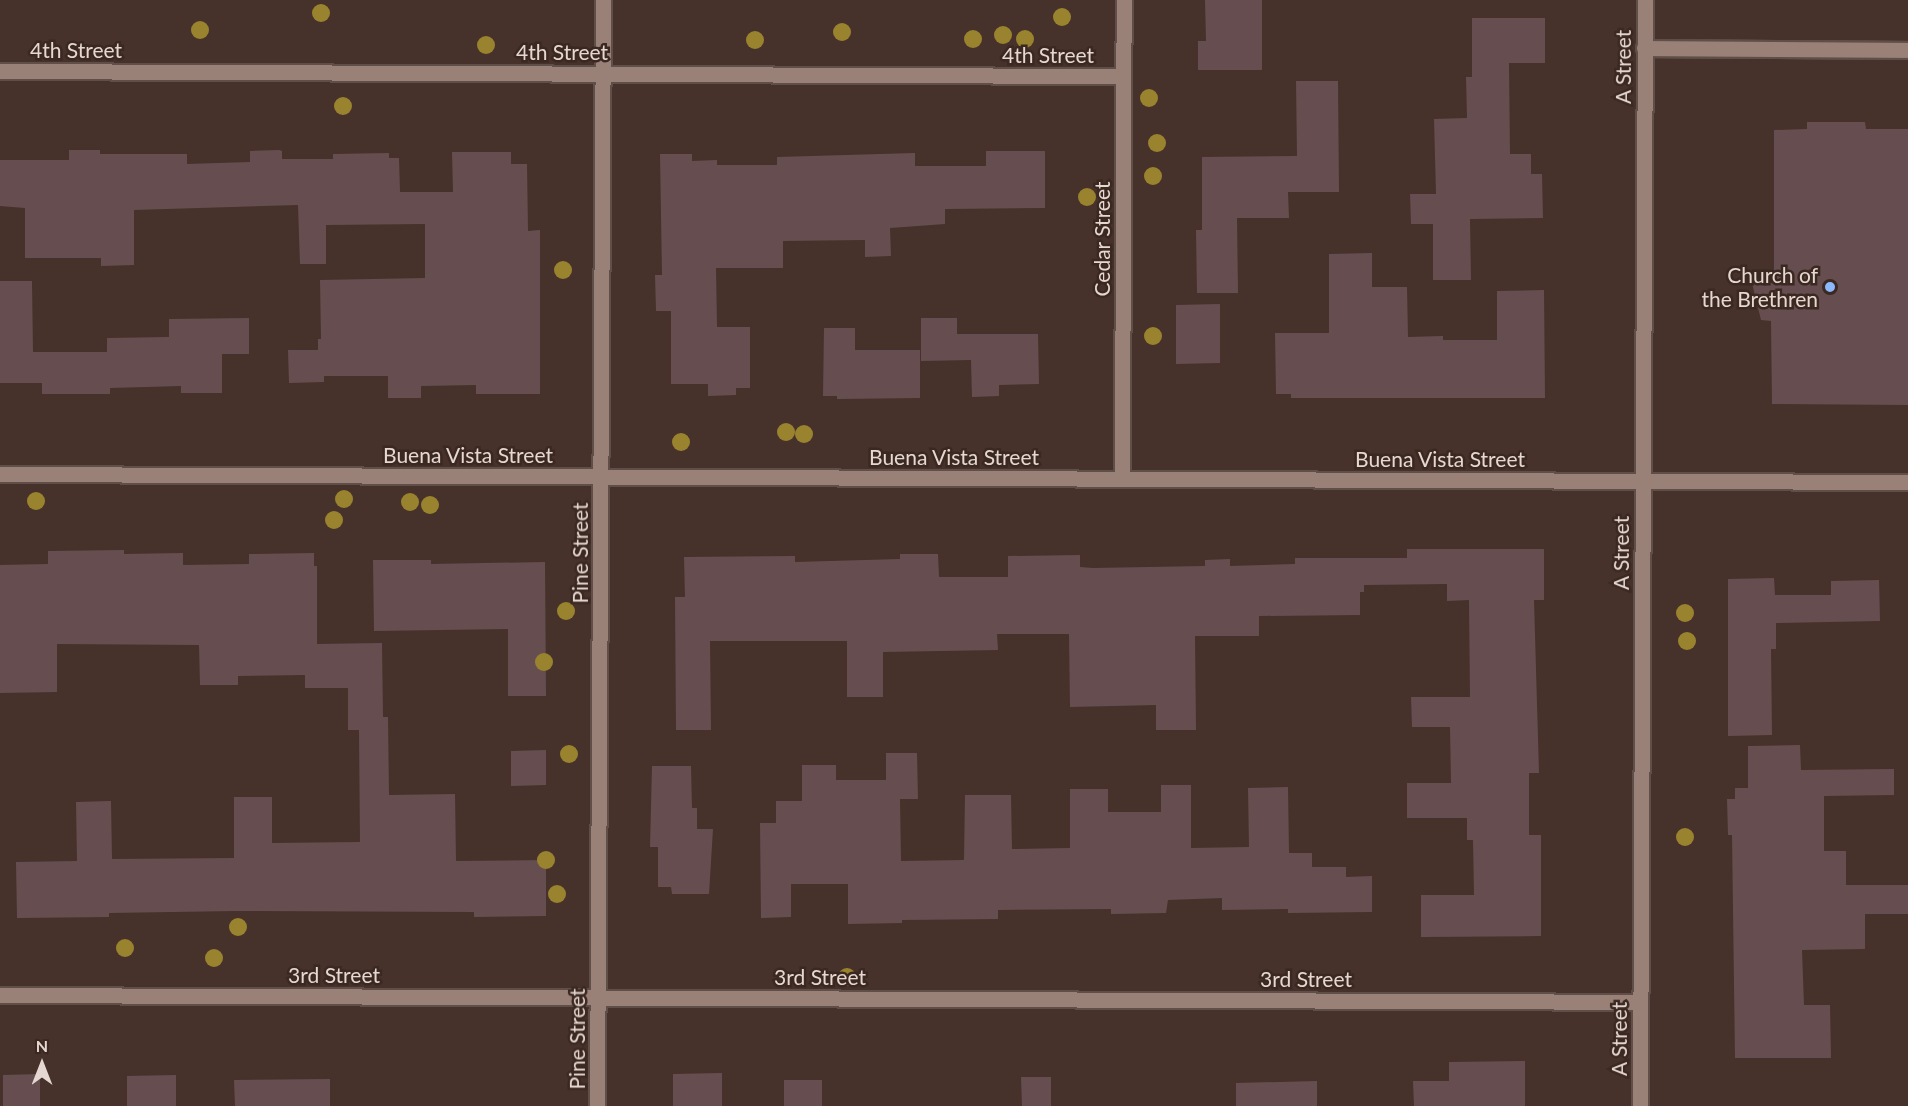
<!DOCTYPE html>
<html>
<head>
<meta charset="utf-8">
<style>
  body { margin:0 }
  #map { position:relative; width:1908px; height:1106px; overflow:hidden; background:#46322a; font-family:Lato,sans-serif }
  div>[style] { position:absolute }
  .building>* { inset:0; background:#664e50 }
  .roads { filter:drop-shadow(2px 0 #604e48) drop-shadow(-2px 0 #604e48) drop-shadow(0 2px #604e48) drop-shadow(0 -2px #604e48) }
  .lane>* { height:15px; margin:-7.5px; padding:0 7.5px; transform-origin:7.5px; border-radius:7.5px; background:#998178 }
  .street>* { height:15px; margin:-7.5px; padding:0 7.5px; transform-origin:7.5px; border-radius:7.5px; background:#998178 }
  .secondary>* { height:15px; margin:-7.5px; padding:0 7.5px; transform-origin:7.5px; border-radius:7.5px; background:#998178 }
  .trees>* { width:18px; height:18px; margin:-9px; border-radius:50%; background:#9a832e }
  .dots>* { width:16px; height:16px; translate:-50% -50%; box-sizing:border-box; border:3px solid #3b2820; border-radius:50% }
  span { translate:-50% -50%; white-space:nowrap; text-align:center; line-height:1.15; -webkit-text-stroke:5px #3b2820; paint-order:stroke }
  .street-label { font-size:21px; color:#e5d7d2 }
  .poi-label { font-size:21px; color:#e5d7d2 }
  .right { translate:-100% -50%; text-align:right }
  .north { position:absolute; left:12px; top:1034px; width:60px; height:60px; -webkit-text-stroke:4px #3b2820; paint-order:stroke; rotate:0deg; font-size:16px; font-weight:700; line-height:24px; text-align:center; color:#e5d7d2 }
  .north::after { content:''; display:block; margin:auto; width:21px; height:27px; background:#e5d7d2; clip-path:polygon(50% 0,100% 100%,50% 72%,0 100%) }
</style>
</head>
<body>
<div id="map">
  <div class="building">
    <div style="clip-path:polygon(1205px 0,1262px 0,1262px 70px,1198px 70px,1198px 41px,1206px 41px)"></div>
    <div style="clip-path:polygon(1472px 18px,1545px 18px,1545px 63px,1509px 63px,1510px 154px,1531px 154px,1531px 174px,1542px 174px,1543px 218px,1470px 219px,1471px 280px,1433px 280px,1433px 224px,1411px 224px,1410px 194px,1436px 194px,1434px 119px,1467px 118px,1466px 77px,1472px 77px)"></div>
    <div style="clip-path:polygon(1296px 81px,1338px 81px,1339px 192px,1288px 192px,1289px 218px,1237px 218px,1238px 293px,1197px 293px,1196px 230px,1202px 230px,1202px 157px,1297px 156px)"></div>
    <div style="clip-path:polygon(1807px 122px,1865px 122px,1866px 129px,1908px 129px,1908px 405px,1772px 404px,1771px 321px,1761px 320px,1752px 283px,1774px 283px,1774px 130px,1807px 129px)"></div>
    <div style="clip-path:polygon(69px 150px,100px 150px,100px 154px,187px 154px,187px 164px,250px 162px,250px 151px,279px 150px,282px 151px,282px 159px,333px 159px,333px 154px,389px 153px,389px 158px,399px 158px,400px 192px,453px 192px,452px 152px,511px 152px,511px 164px,527px 164px,528px 231px,540px 230px,540px 394px,476px 394px,476px 385px,421px 386px,421px 398px,388px 398px,388px 376px,324px 376px,324px 382px,289px 383px,288px 350px,318px 350px,318px 339px,321px 339px,320px 280px,425px 278px,425px 224px,326px 225px,326px 264px,300px 264px,298px 205px,134px 210px,134px 265px,101px 266px,101px 258px,25px 258px,25px 208px,0 206px,0 160px,69px 160px)"></div>
    <div style="clip-path:polygon(986px 151px,1045px 151px,1045px 208px,945px 209px,945px 224px,890px 228px,891px 256px,865px 257px,865px 240px,783px 241px,783px 268px,716px 268px,717px 327px,750px 327px,750px 388px,736px 388px,736px 395px,708px 396px,708px 384px,671px 384px,671px 311px,656px 311px,655px 275px,662px 275px,660px 154px,692px 154px,692px 161px,717px 160px,717px 165px,777px 165px,777px 157px,915px 153px,915px 166px,986px 166px)"></div>
    <div style="clip-path:polygon(1372px 253px,1372px 287px,1407px 287px,1408px 337px,1443px 336px,1443px 340px,1497px 340px,1497px 291px,1544px 290px,1545px 398px,1291px 398px,1291px 394px,1276px 394px,1275px 333px,1329px 333px,1329px 254px)"></div>
    <div style="clip-path:polygon(0 281px,32px 281px,33px 352px,107px 352px,107px 338px,169px 337px,169px 319px,249px 318px,249px 354px,222px 354px,222px 393px,181px 393px,181px 386px,110px 388px,110px 394px,42px 394px,42px 383px,0 383px)"></div>
    <div style="clip-path:polygon(1220px 304px,1220px 363px,1176px 364px,1176px 305px)"></div>
    <div style="clip-path:polygon(921px 318px,957px 318px,957px 334px,1038px 334px,1039px 384px,999px 385px,999px 396px,972px 397px,971px 360px,921px 361px)"></div>
    <div style="clip-path:polygon(824px 328px,855px 328px,855px 350px,920px 350px,920px 398px,837px 399px,837px 396px,823px 396px)"></div>
    <div style="clip-path:polygon(1407px 549px,1544px 549px,1544px 600px,1534px 600px,1539px 773px,1529px 773px,1529px 835px,1541px 835px,1541px 936px,1421px 937px,1421px 895px,1474px 895px,1473px 840px,1467px 840px,1467px 818px,1407px 818px,1407px 783px,1451px 783px,1450px 727px,1412px 727px,1411px 697px,1470px 697px,1469px 600px,1447px 601px,1447px 584px,1364px 585px,1364px 592px,1360px 592px,1360px 615px,1259px 616px,1259px 636px,1195px 636px,1196px 730px,1156px 730px,1156px 705px,1070px 707px,1069px 634px,997px 634px,998px 650px,883px 652px,883px 697px,847px 697px,847px 641px,710px 641px,711px 730px,676px 730px,675px 597px,685px 597px,684px 557px,795px 556px,795px 562px,900px 559px,900px 554px,938px 554px,939px 577px,1008px 577px,1008px 556px,1080px 555px,1080px 567px,1093px 568px,1205px 566px,1205px 560px,1230px 559px,1230px 566px,1295px 564px,1295px 558px,1407px 558px)"></div>
    <div style="clip-path:polygon(124px 550px,124px 554px,183px 553px,183px 565px,249px 564px,249px 554px,314px 553px,314px 566px,317px 566px,317px 644px,382px 643px,383px 717px,388px 717px,389px 795px,455px 794px,456px 861px,546px 860px,546px 916px,474px 917px,474px 912px,235px 911px,109px 913px,109px 917px,17px 918px,16px 862px,77px 861px,76px 802px,111px 801px,112px 859px,234px 858px,234px 797px,272px 797px,272px 843px,360px 842px,359px 730px,348px 730px,348px 688px,305px 688px,305px 675px,238px 676px,238px 685px,200px 685px,199px 645px,57px 644px,57px 692px,0 693px,0 565px,48px 564px,48px 551px)"></div>
    <div style="clip-path:polygon(373px 560px,431px 560px,431px 564px,545px 562px,546px 696px,508px 696px,508px 629px,374px 631px)"></div>
    <div style="clip-path:polygon(1774px 578px,1775px 595px,1831px 595px,1831px 581px,1879px 580px,1880px 621px,1776px 623px,1776px 649px,1771px 649px,1772px 735px,1728px 736px,1728px 579px)"></div>
    <div style="clip-path:polygon(1800px 745px,1801px 770px,1894px 769px,1894px 795px,1824px 796px,1824px 851px,1846px 851px,1846px 885px,1908px 885px,1908px 914px,1865px 914px,1865px 949px,1802px 950px,1804px 1005px,1830px 1005px,1831px 1058px,1735px 1058px,1732px 835px,1728px 835px,1727px 799px,1735px 799px,1735px 788px,1748px 788px,1748px 746px)"></div>
    <div style="clip-path:polygon(546px 750px,546px 785px,511px 786px,511px 751px)"></div>
    <div style="clip-path:polygon(886px 753px,917px 753px,918px 799px,900px 799px,901px 861px,964px 860px,965px 795px,1011px 795px,1012px 849px,1070px 848px,1070px 789px,1108px 789px,1108px 812px,1161px 812px,1161px 785px,1191px 785px,1191px 848px,1249px 847px,1248px 788px,1288px 787px,1289px 853px,1312px 853px,1312px 867px,1346px 867px,1346px 877px,1372px 876px,1372px 912px,1288px 913px,1288px 909px,1222px 910px,1222px 898px,1168px 900px,1166px 913px,1111px 914px,1111px 909px,998px 910px,998px 919px,902px 920px,902px 923px,848px 924px,848px 884px,791px 884px,791px 917px,761px 918px,760px 823px,776px 823px,776px 801px,802px 801px,802px 765px,836px 765px,836px 780px,886px 780px)"></div>
    <div style="clip-path:polygon(652px 766px,691px 766px,692px 808px,697px 808px,697px 829px,713px 829px,709px 894px,672px 894px,671px 887px,658px 887px,658px 847px,650px 847px)"></div>
    <div style="clip-path:polygon(1525px 1061px,1525px 1106px,1414px 1106px,1413px 1081px,1449px 1081px,1449px 1062px)"></div>
    <div style="clip-path:polygon(722px 1073px,722px 1106px,673px 1106px,673px 1074px)"></div>
    <div style="clip-path:polygon(40px 1074px,40px 1106px,3px 1106px,3px 1075px)"></div>
    <div style="clip-path:polygon(176px 1075px,176px 1106px,127px 1106px,127px 1076px)"></div>
    <div style="clip-path:polygon(1021px 1077px,1051px 1077px,1051px 1106px,1022px 1106px)"></div>
    <div style="clip-path:polygon(330px 1079px,330px 1106px,235px 1106px,234px 1080px)"></div>
    <div style="clip-path:polygon(784px 1080px,822px 1080px,822px 1106px,784px 1106px)"></div>
    <div style="clip-path:polygon(1317px 1081px,1317px 1106px,1236px 1106px,1236px 1083px)"></div>
  </div>
  <div class="roads">
    <div class="lane">
      <div style="left:1644px;top:48px;width:264px;rotate:0.4deg"></div>
    </div>
    <div class="street">
      <div style="left:0;top:71px;width:1123px;rotate:0.26deg"></div>
      <div style="left:0;top:474px;width:1908px;rotate:0.24deg"></div>
      <div style="left:1122px;top:479px;width:479px;rotate:-89.8deg"></div>
      <div style="left:0;top:995px;width:1640px;rotate:0.24deg"></div>
      <div style="left:597px;top:1106px;width:1106px;rotate:-89.69deg"></div>
    </div>
    <div class="secondary">
      <div style="left:1640px;top:1106px;width:1106px;rotate:-89.74deg"></div>
    </div>
  </div>
  <div class="trees">
    <div style="left:321px;top:13px"></div>
    <div style="left:1062px;top:17px"></div>
    <div style="left:200px;top:30px"></div>
    <div style="left:842px;top:32px"></div>
    <div style="left:1003px;top:35px"></div>
    <div style="left:973px;top:39px"></div>
    <div style="left:1025px;top:39px"></div>
    <div style="left:755px;top:40px"></div>
    <div style="left:486px;top:45px"></div>
    <div style="left:1149px;top:98px"></div>
    <div style="left:343px;top:106px"></div>
    <div style="left:1157px;top:143px"></div>
    <div style="left:1153px;top:176px"></div>
    <div style="left:1087px;top:197px"></div>
    <div style="left:563px;top:270px"></div>
    <div style="left:1153px;top:336px"></div>
    <div style="left:786px;top:432px"></div>
    <div style="left:804px;top:434px"></div>
    <div style="left:681px;top:442px"></div>
    <div style="left:344px;top:499px"></div>
    <div style="left:36px;top:501px"></div>
    <div style="left:410px;top:502px"></div>
    <div style="left:430px;top:505px"></div>
    <div style="left:334px;top:520px"></div>
    <div style="left:566px;top:611px"></div>
    <div style="left:1685px;top:613px"></div>
    <div style="left:1687px;top:641px"></div>
    <div style="left:544px;top:662px"></div>
    <div style="left:569px;top:754px"></div>
    <div style="left:1685px;top:837px"></div>
    <div style="left:546px;top:860px"></div>
    <div style="left:557px;top:894px"></div>
    <div style="left:238px;top:927px"></div>
    <div style="left:125px;top:948px"></div>
    <div style="left:214px;top:958px"></div>
    <div style="left:847px;top:977px"></div>
  </div>
  <div class="dots">
    <div style="left:1830px;top:287px;background:#8cb9fc"></div>
  </div>
  <div class="street-label">
    <span style="left:76px;top:50px">4th Street</span>
    <span style="left:562px;top:52px">4th Street</span>
    <span style="left:1048px;top:55px">4th Street</span>
    <span style="left:1623px;top:67px;rotate:-90deg">A Street</span>
    <span style="left:1102px;top:239px;rotate:-90deg">Cedar Street</span>
    <span style="left:468px;top:455px">Buena Vista Street</span>
    <span style="left:954px;top:457px">Buena Vista Street</span>
    <span style="left:1440px;top:459px">Buena Vista Street</span>
    <span style="left:580px;top:553px;rotate:-90deg">Pine Street</span>
    <span style="left:1621px;top:553px;rotate:-90deg">A Street</span>
    <span style="left:334px;top:975px">3rd Street</span>
    <span style="left:820px;top:977px">3rd Street</span>
    <span style="left:1306px;top:979px">3rd Street</span>
    <span style="left:577px;top:1039px;rotate:-90deg">Pine Street</span>
    <span style="left:1619px;top:1039px;rotate:-90deg">A Street</span>
  </div>
  <div class="poi-label">
    <span class="right" style="left:1818px;top:287px">Church of<br>the Brethren</span>
  </div>
  <div class="north">N</div>
</div>
</body>
</html>
